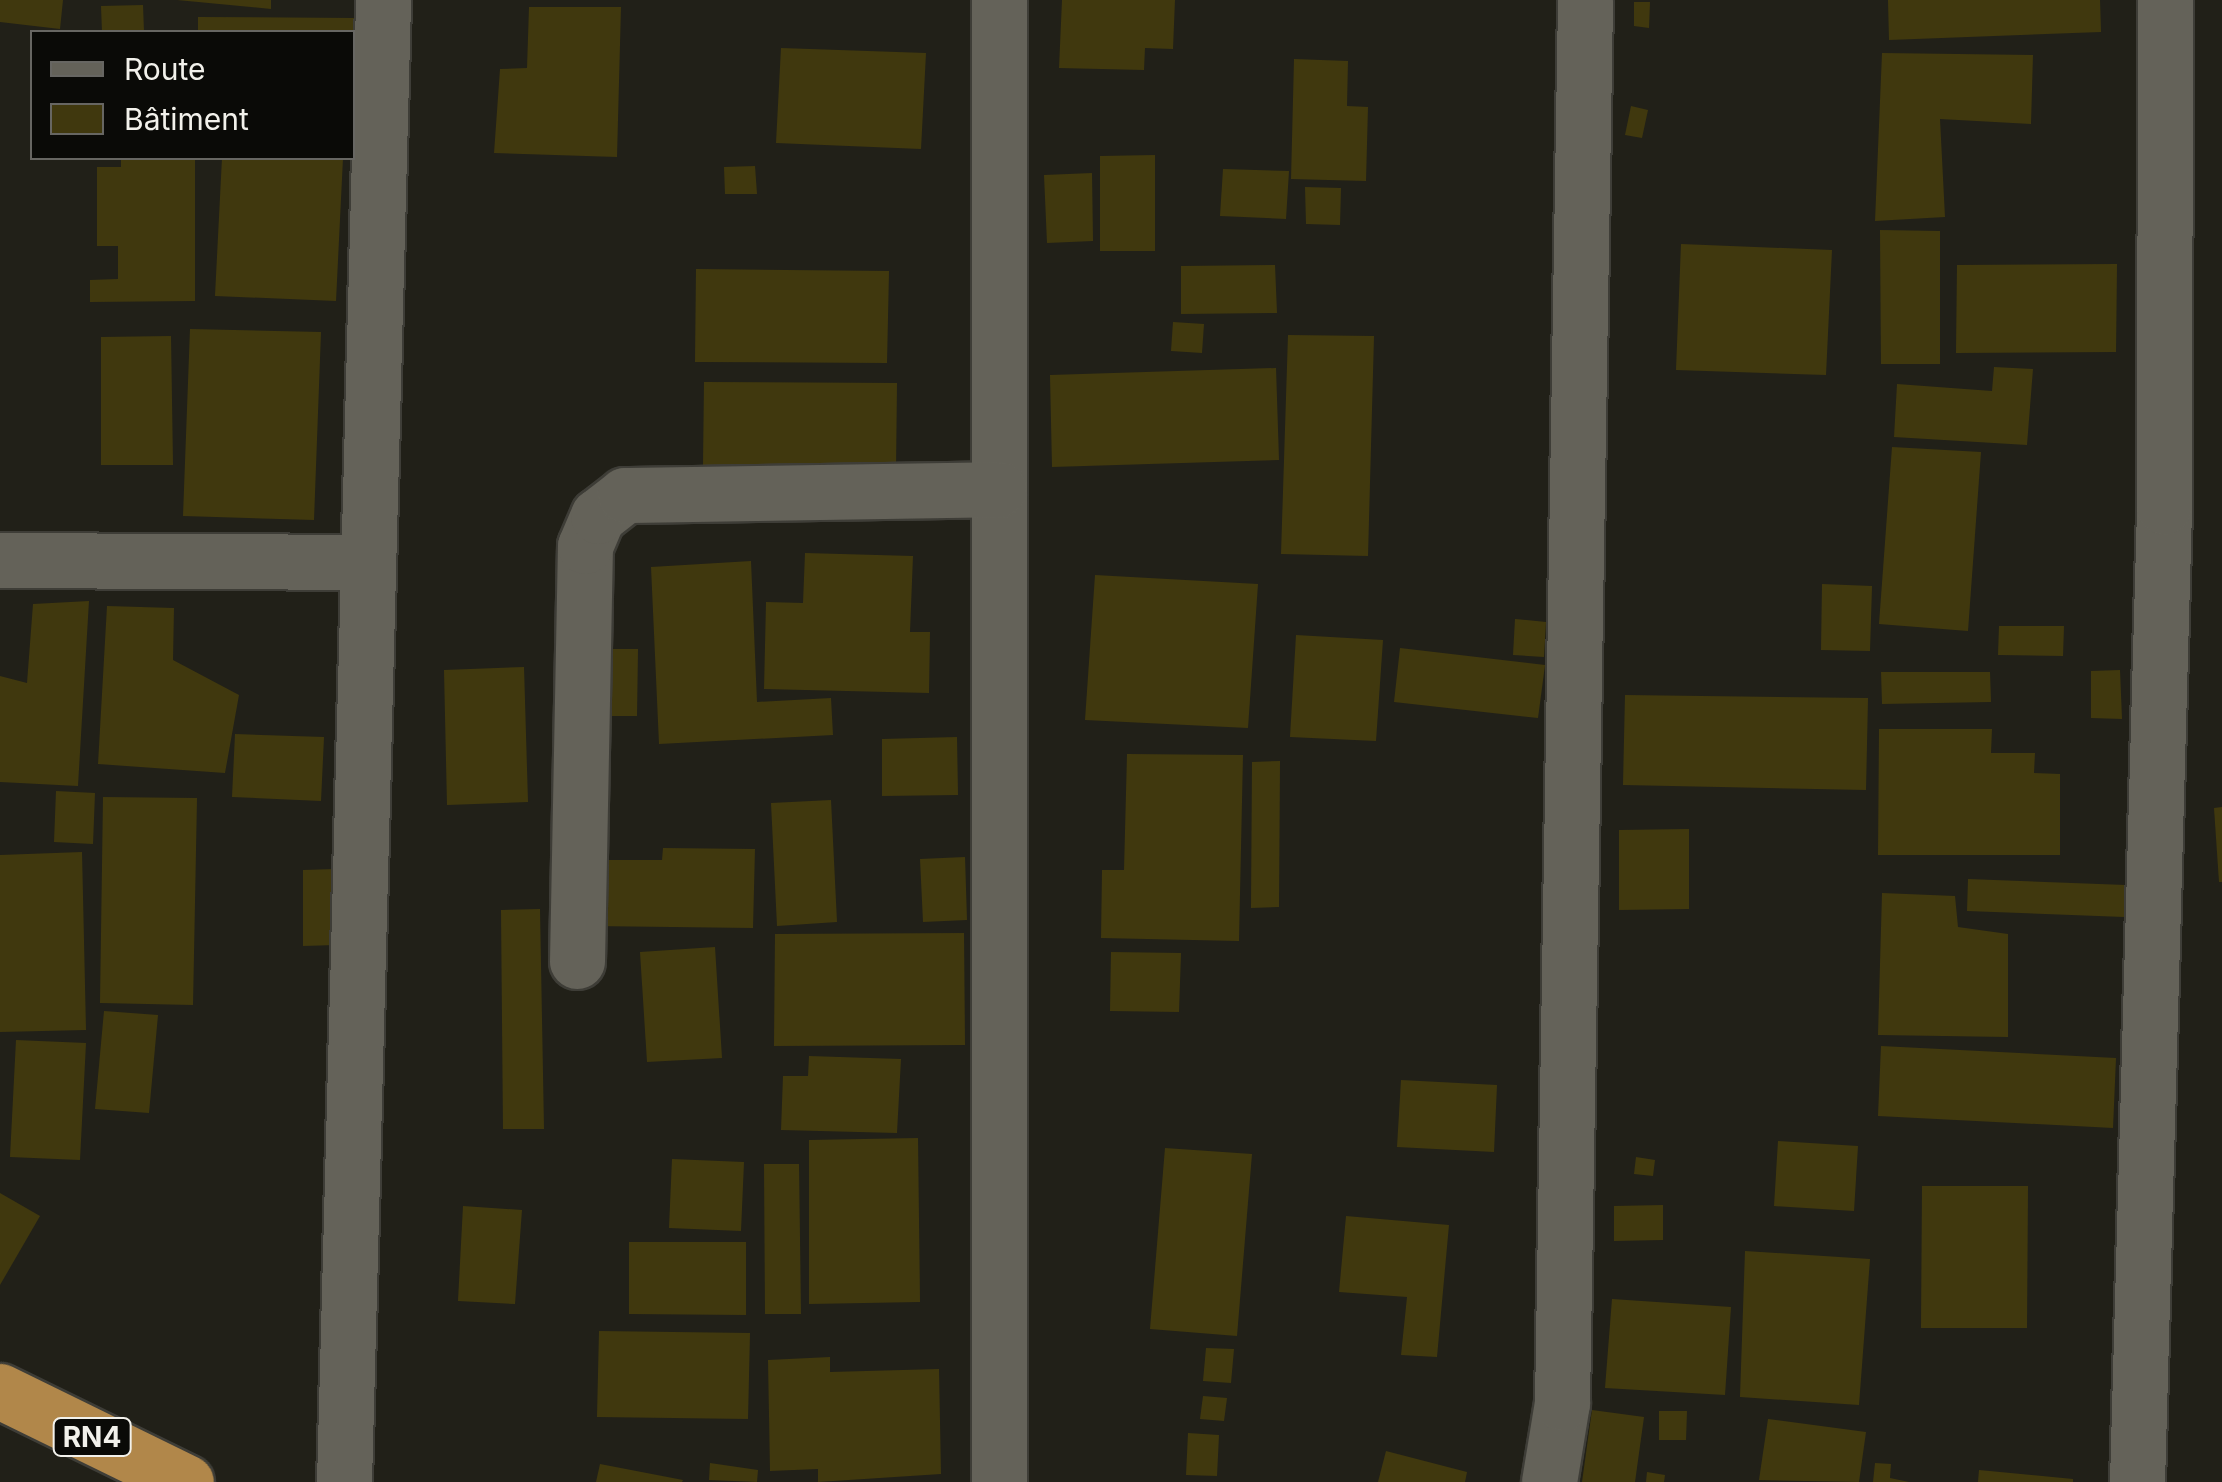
<!DOCTYPE html>
<html>
<head>
<meta charset="utf-8">
<style>
  body { margin:0 }
  #map { position:relative; width:2222px; height:1482px; overflow:hidden; background:#212018; font-family:Inter,sans-serif }
  div>[style] { position:absolute }
  .building>* { inset:0; background:#40380e }
  .roads { filter:drop-shadow(2px 0 #3e3d37) drop-shadow(-2px 0 #3e3d37) drop-shadow(0 2px #3e3d37) drop-shadow(0 -2px #3e3d37) }
  .street>* { height:55px; margin:-27.5px; padding:0 27.5px; transform-origin:27.5px; border-radius:27.5px; background:#646259 }
  .highway>* { height:55px; margin:-27.5px; padding:0 27.5px; transform-origin:27.5px; border-radius:27.5px; background:#b1874a }
  span { translate:-50% -50%; white-space:nowrap; text-align:center; line-height:1.15; -webkit-text-stroke:8px #0a0a07; paint-order:stroke }
  .shield-label span { padding:2px 8px; background:#0a0a07; border:2px solid; border-radius:8px; -webkit-text-stroke-width:0 }
  .shield-label { font-size:28px; color:#f2f1eb; font-weight:700 }
  .legend { position:absolute; left:30px; top:30px; width:325px; height:130px; box-sizing:border-box; background:#0a0a07; border:2px solid #676662; margin:0; padding:12px 18px; list-style:none; font-size:30px; color:#f2f1eb }
  .legend li { display:flex; align-items:center; gap:20px; height:50px }
  .legend b { width:50px; border:2px solid #676662 }
</style>
</head>
<body>
<div id="map">
  <div class="building">
    <div style="clip-path:polygon(0 0,63px 0,60px 29px,0 22px)"></div>
    <div style="clip-path:polygon(177px 0,271px 0,271px 9px)"></div>
    <div style="clip-path:polygon(1062px 0,1175px 0,1173px 49px,1145px 48px,1144px 70px,1059px 68px)"></div>
    <div style="clip-path:polygon(1888px 0,2100px 0,2101px 32px,1889px 40px)"></div>
    <div style="clip-path:polygon(1634px 2px,1650px 2px,1649px 28px,1634px 26px)"></div>
    <div style="clip-path:polygon(143px 5px,144px 32px,102px 32px,101px 6px)"></div>
    <div style="clip-path:polygon(529px 7px,621px 7px,617px 157px,494px 153px,500px 69px,527px 68px)"></div>
    <div style="clip-path:polygon(198px 17px,355px 18px,355px 32px,198px 32px)"></div>
    <div style="clip-path:polygon(781px 48px,926px 53px,921px 149px,776px 143px)"></div>
    <div style="clip-path:polygon(1882px 53px,2033px 55px,2031px 124px,1940px 119px,1945px 217px,1875px 221px)"></div>
    <div style="clip-path:polygon(1294px 59px,1348px 61px,1347px 106px,1368px 107px,1366px 181px,1291px 179px)"></div>
    <div style="clip-path:polygon(1631px 106px,1648px 110px,1642px 138px,1625px 135px)"></div>
    <div style="clip-path:polygon(1155px 155px,1155px 251px,1100px 251px,1100px 156px)"></div>
    <div style="clip-path:polygon(121px 158px,195px 158px,195px 301px,90px 302px,90px 280px,118px 279px,118px 246px,97px 246px,97px 167px,121px 167px)"></div>
    <div style="clip-path:polygon(222px 158px,343px 158px,336px 301px,215px 296px)"></div>
    <div style="clip-path:polygon(755px 166px,757px 194px,725px 194px,724px 167px)"></div>
    <div style="clip-path:polygon(1223px 169px,1289px 171px,1286px 219px,1220px 216px)"></div>
    <div style="clip-path:polygon(1092px 173px,1093px 241px,1047px 243px,1044px 175px)"></div>
    <div style="clip-path:polygon(1305px 187px,1341px 188px,1340px 225px,1306px 224px)"></div>
    <div style="clip-path:polygon(1880px 230px,1940px 231px,1940px 364px,1881px 364px)"></div>
    <div style="clip-path:polygon(1681px 244px,1832px 250px,1826px 375px,1676px 370px)"></div>
    <div style="clip-path:polygon(2117px 264px,2116px 352px,1956px 353px,1957px 265px)"></div>
    <div style="clip-path:polygon(1275px 265px,1277px 313px,1181px 314px,1181px 266px)"></div>
    <div style="clip-path:polygon(696px 269px,889px 271px,887px 363px,695px 362px)"></div>
    <div style="clip-path:polygon(1173px 322px,1204px 324px,1202px 353px,1171px 351px)"></div>
    <div style="clip-path:polygon(190px 329px,321px 332px,314px 520px,183px 516px)"></div>
    <div style="clip-path:polygon(1288px 335px,1374px 336px,1368px 556px,1281px 554px)"></div>
    <div style="clip-path:polygon(171px 336px,173px 465px,101px 465px,101px 337px)"></div>
    <div style="clip-path:polygon(1994px 367px,2033px 369px,2027px 445px,1894px 437px,1897px 384px,1992px 391px)"></div>
    <div style="clip-path:polygon(1276px 368px,1279px 460px,1052px 467px,1050px 375px)"></div>
    <div style="clip-path:polygon(704px 382px,897px 383px,896px 468px,703px 466px)"></div>
    <div style="clip-path:polygon(1892px 447px,1981px 452px,1968px 631px,1879px 624px)"></div>
    <div style="clip-path:polygon(805px 553px,913px 556px,910px 632px,930px 632px,929px 693px,764px 689px,766px 602px,803px 603px)"></div>
    <div style="clip-path:polygon(751px 561px,757px 702px,831px 698px,833px 735px,659px 744px,651px 567px)"></div>
    <div style="clip-path:polygon(1095px 575px,1258px 584px,1248px 728px,1085px 720px)"></div>
    <div style="clip-path:polygon(1822px 584px,1872px 586px,1870px 651px,1821px 650px)"></div>
    <div style="clip-path:polygon(89px 601px,78px 786px,0 782px,0 676px,27px 683px,33px 604px)"></div>
    <div style="clip-path:polygon(107px 606px,174px 608px,173px 660px,239px 695px,225px 773px,98px 764px)"></div>
    <div style="clip-path:polygon(1515px 619px,1546px 622px,1544px 657px,1513px 655px)"></div>
    <div style="clip-path:polygon(1999px 626px,2064px 626px,2063px 656px,1998px 655px)"></div>
    <div style="clip-path:polygon(1296px 635px,1383px 640px,1376px 741px,1290px 737px)"></div>
    <div style="clip-path:polygon(1400px 648px,1545px 665px,1538px 718px,1394px 702px)"></div>
    <div style="clip-path:polygon(602px 649px,638px 649px,637px 716px,600px 716px)"></div>
    <div style="clip-path:polygon(524px 667px,528px 802px,447px 805px,444px 670px)"></div>
    <div style="clip-path:polygon(2120px 670px,2122px 719px,2091px 718px,2091px 671px)"></div>
    <div style="clip-path:polygon(1881px 672px,1990px 672px,1991px 702px,1882px 704px)"></div>
    <div style="clip-path:polygon(1625px 695px,1868px 698px,1866px 790px,1623px 785px)"></div>
    <div style="clip-path:polygon(1879px 729px,1992px 729px,1991px 753px,2035px 753px,2034px 773px,2060px 774px,2060px 855px,1878px 855px)"></div>
    <div style="clip-path:polygon(235px 734px,324px 737px,321px 801px,232px 797px)"></div>
    <div style="clip-path:polygon(957px 737px,958px 795px,882px 796px,882px 739px)"></div>
    <div style="clip-path:polygon(1127px 754px,1243px 755px,1239px 941px,1101px 938px,1102px 870px,1124px 870px)"></div>
    <div style="clip-path:polygon(1280px 761px,1279px 907px,1251px 908px,1252px 762px)"></div>
    <div style="clip-path:polygon(56px 791px,95px 793px,93px 844px,54px 842px)"></div>
    <div style="clip-path:polygon(103px 797px,197px 798px,193px 1005px,100px 1003px)"></div>
    <div style="clip-path:polygon(831px 800px,837px 922px,777px 926px,771px 803px)"></div>
    <div style="clip-path:polygon(2222px 807px,2222px 882px,2219px 882px,2214px 808px)"></div>
    <div style="clip-path:polygon(1689px 829px,1689px 909px,1619px 910px,1619px 830px)"></div>
    <div style="clip-path:polygon(663px 848px,755px 849px,753px 928px,591px 926px,592px 860px,662px 860px)"></div>
    <div style="clip-path:polygon(82px 852px,86px 1030px,0 1032px,0 855px)"></div>
    <div style="clip-path:polygon(965px 857px,967px 920px,923px 922px,920px 859px)"></div>
    <div style="clip-path:polygon(336px 869px,336px 945px,303px 946px,303px 870px)"></div>
    <div style="clip-path:polygon(1968px 879px,2126px 885px,2124px 917px,1967px 911px)"></div>
    <div style="clip-path:polygon(1882px 893px,1955px 896px,1958px 927px,2008px 934px,2008px 1037px,1878px 1035px)"></div>
    <div style="clip-path:polygon(540px 909px,544px 1129px,503px 1129px,501px 910px)"></div>
    <div style="clip-path:polygon(964px 933px,965px 1045px,774px 1046px,775px 934px)"></div>
    <div style="clip-path:polygon(715px 947px,722px 1058px,647px 1062px,640px 952px)"></div>
    <div style="clip-path:polygon(1111px 952px,1181px 953px,1179px 1012px,1110px 1011px)"></div>
    <div style="clip-path:polygon(104px 1011px,158px 1015px,149px 1113px,95px 1109px)"></div>
    <div style="clip-path:polygon(16px 1040px,86px 1043px,80px 1160px,10px 1157px)"></div>
    <div style="clip-path:polygon(1881px 1046px,2116px 1058px,2113px 1128px,1878px 1116px)"></div>
    <div style="clip-path:polygon(809px 1056px,901px 1059px,897px 1133px,781px 1130px,783px 1076px,808px 1076px)"></div>
    <div style="clip-path:polygon(1401px 1080px,1497px 1085px,1494px 1152px,1397px 1147px)"></div>
    <div style="clip-path:polygon(918px 1138px,920px 1302px,809px 1304px,809px 1140px)"></div>
    <div style="clip-path:polygon(1778px 1141px,1858px 1146px,1854px 1211px,1774px 1206px)"></div>
    <div style="clip-path:polygon(1165px 1148px,1252px 1154px,1237px 1336px,1150px 1329px)"></div>
    <div style="clip-path:polygon(1636px 1157px,1655px 1160px,1653px 1176px,1634px 1174px)"></div>
    <div style="clip-path:polygon(672px 1159px,744px 1162px,741px 1231px,669px 1228px)"></div>
    <div style="clip-path:polygon(764px 1164px,799px 1164px,801px 1314px,765px 1314px)"></div>
    <div style="clip-path:polygon(1922px 1186px,2028px 1186px,2027px 1328px,1921px 1328px)"></div>
    <div style="clip-path:polygon(0 1193px,40px 1216px,0 1285px)"></div>
    <div style="clip-path:polygon(1663px 1205px,1663px 1240px,1614px 1241px,1614px 1206px)"></div>
    <div style="clip-path:polygon(463px 1206px,522px 1210px,515px 1304px,458px 1301px)"></div>
    <div style="clip-path:polygon(1346px 1216px,1449px 1225px,1437px 1357px,1401px 1355px,1407px 1297px,1339px 1292px)"></div>
    <div style="clip-path:polygon(629px 1242px,746px 1242px,746px 1315px,629px 1314px)"></div>
    <div style="clip-path:polygon(1745px 1251px,1870px 1259px,1859px 1405px,1740px 1397px)"></div>
    <div style="clip-path:polygon(1612px 1299px,1731px 1307px,1725px 1395px,1605px 1388px)"></div>
    <div style="clip-path:polygon(599px 1331px,750px 1333px,748px 1419px,597px 1417px)"></div>
    <div style="clip-path:polygon(1206px 1348px,1234px 1349px,1231px 1383px,1203px 1381px)"></div>
    <div style="clip-path:polygon(830px 1357px,830px 1372px,939px 1369px,941px 1474px,818px 1482px,818px 1469px,770px 1471px,768px 1360px)"></div>
    <div style="clip-path:polygon(1203px 1396px,1227px 1398px,1224px 1421px,1200px 1419px)"></div>
    <div style="clip-path:polygon(1592px 1410px,1644px 1417px,1635px 1482px,1582px 1482px)"></div>
    <div style="clip-path:polygon(1659px 1411px,1687px 1411px,1686px 1440px,1659px 1440px)"></div>
    <div style="clip-path:polygon(1768px 1419px,1866px 1432px,1859px 1482px,1759px 1480px)"></div>
    <div style="clip-path:polygon(1188px 1433px,1219px 1435px,1217px 1476px,1186px 1475px)"></div>
    <div style="clip-path:polygon(1386px 1451px,1467px 1472px,1465px 1482px,1378px 1482px)"></div>
    <div style="clip-path:polygon(710px 1463px,758px 1470px,757px 1482px,709px 1480px)"></div>
    <div style="clip-path:polygon(1875px 1463px,1891px 1464px,1890px 1478px,1909px 1482px,1873px 1482px)"></div>
    <div style="clip-path:polygon(600px 1464px,683px 1480px,682px 1482px,596px 1482px)"></div>
    <div style="clip-path:polygon(1979px 1470px,2073px 1479px,2073px 1482px,1978px 1482px)"></div>
    <div style="clip-path:polygon(1647px 1472px,1665px 1475px,1664px 1482px,1646px 1482px)"></div>
  </div>
  <div class="roads">
    <div class="street">
      <div style="left:999px;top:0;width:1482px;rotate:90deg"></div>
      <div style="left:0;top:560px;width:368px;rotate:0.3deg"></div>
      <div style="left:577px;top:961px;width:415px;rotate:-88.9deg"></div>
      <div style="left:585px;top:546px;width:33px;rotate:-67deg"></div>
      <div style="left:598px;top:516px;width:34px;rotate:-38deg"></div>
      <div style="left:625px;top:495px;width:374px;rotate:-0.9deg"></div>
      <div style="left:344px;top:1482px;width:1483px;rotate:-88.49deg"></div>
      <div style="left:1549px;top:1482px;width:80px;rotate:-80.7deg"></div>
      <div style="left:1562px;top:1403px;width:1403px;rotate:-89.06deg"></div>
      <div style="left:2137px;top:1482px;width:975px;rotate:-88.41deg"></div>
      <div style="left:2164px;top:507px;width:507px;rotate:-89.89deg"></div>
    </div>
    <div class="highway">
      <div style="left:0;top:1391px;width:207px;rotate:26.1deg"></div>
    </div>
  </div>
  <div class="shield-label">
    <span style="left:92px;top:1437px">RN4</span>
  </div>
  <ul class="legend">
  <li><b style="height:12px;background:#646259"></b>Route</li>
  <li><b style="height:28px;background:#40380e"></b>Bâtiment</li>
  </ul>
</div>
</body>
</html>
